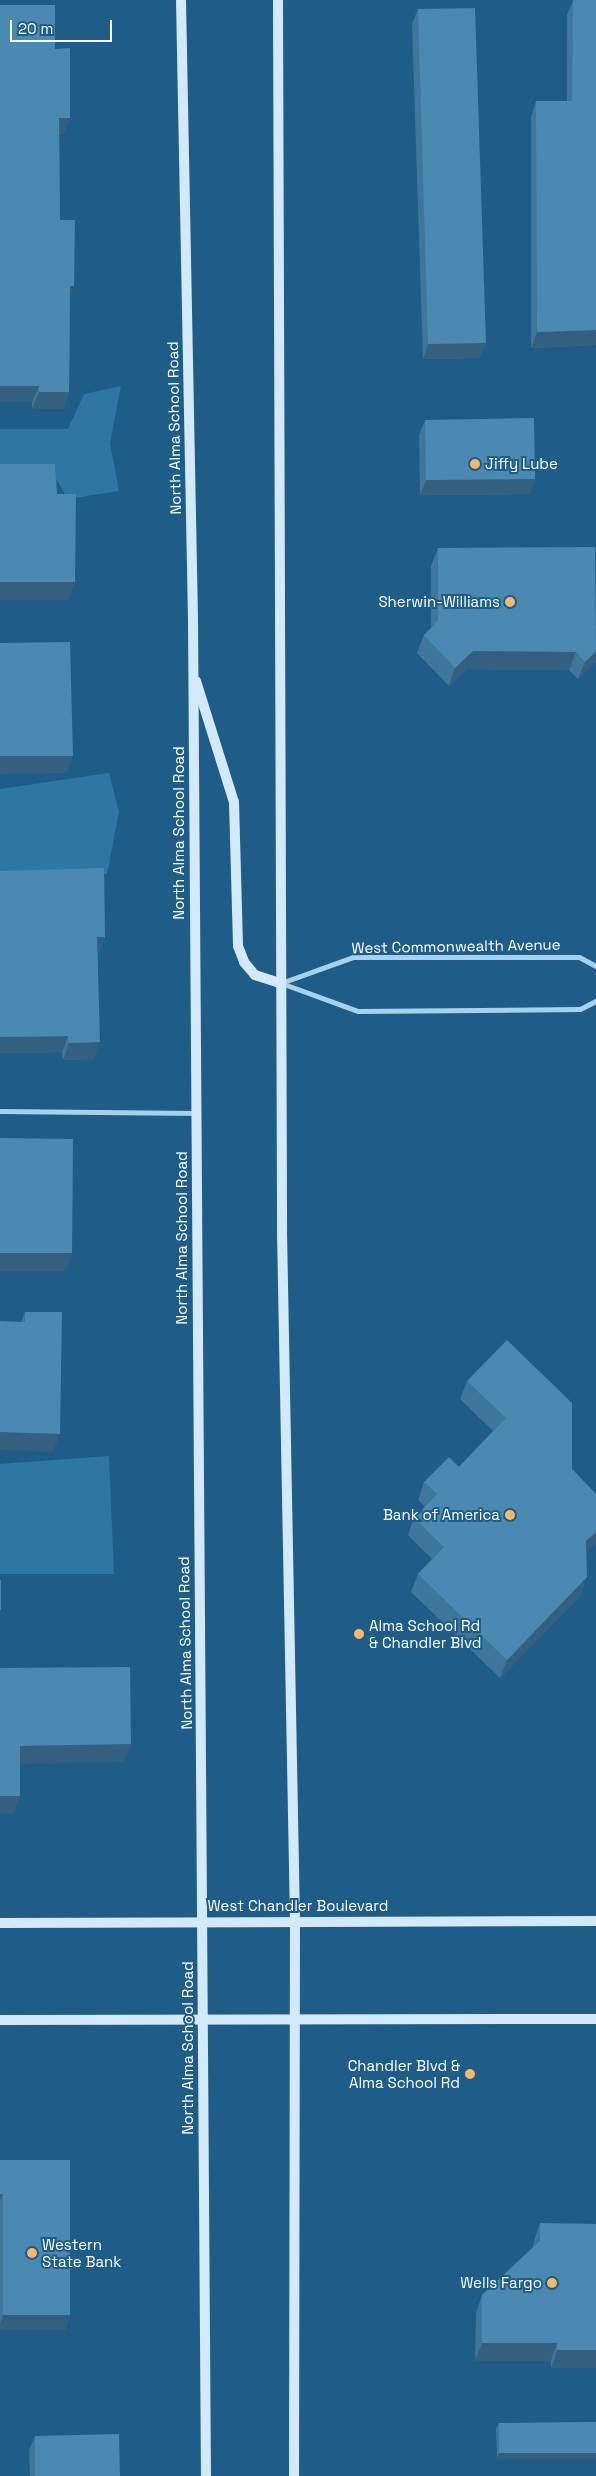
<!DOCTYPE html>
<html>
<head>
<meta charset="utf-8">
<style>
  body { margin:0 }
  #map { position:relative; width:596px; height:2476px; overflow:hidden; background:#1e5d88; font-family:"Space Grotesk",sans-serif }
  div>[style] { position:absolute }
  .green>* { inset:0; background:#2e76a4 }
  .minor>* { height:5px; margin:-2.5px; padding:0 2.5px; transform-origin:2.5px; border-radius:2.5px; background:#a7d1eb }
  .secondary>* { height:10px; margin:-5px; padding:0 5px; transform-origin:5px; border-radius:5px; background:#d3e9f8 }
  .wall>* { inset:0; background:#407699 }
  .shaded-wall>* { inset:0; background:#34607d }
  .building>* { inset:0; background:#4a89b2 }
  .dots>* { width:14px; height:14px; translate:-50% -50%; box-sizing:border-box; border:2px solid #1e5d88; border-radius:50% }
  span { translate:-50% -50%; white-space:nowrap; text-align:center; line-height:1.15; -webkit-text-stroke:4px #1e5d88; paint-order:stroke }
  .street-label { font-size:15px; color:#fff }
  .poi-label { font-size:15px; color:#fff }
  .left { translate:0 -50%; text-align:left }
  .right { translate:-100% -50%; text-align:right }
  .scale { position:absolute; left:10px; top:20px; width:102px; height:22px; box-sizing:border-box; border:2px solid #fff; border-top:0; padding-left:6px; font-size:15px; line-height:18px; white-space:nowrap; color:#fff; -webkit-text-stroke:4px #1e5d88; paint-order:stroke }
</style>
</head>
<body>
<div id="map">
  <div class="green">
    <div style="clip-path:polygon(121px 386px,110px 443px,119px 491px,68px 499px,49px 467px,0 471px,0 429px,68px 429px,84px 394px)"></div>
    <div style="clip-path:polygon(109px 773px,119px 812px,107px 874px,0 880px,0 789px)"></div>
    <div style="clip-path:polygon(109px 1456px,114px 1574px,0 1574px,0 1464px)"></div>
  </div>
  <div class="minor">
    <div style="left:281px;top:983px;width:77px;rotate:-19.9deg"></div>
    <div style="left:353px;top:957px;width:226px"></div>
    <div style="left:579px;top:957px;width:19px;rotate:28deg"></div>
    <div style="left:281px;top:983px;width:82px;rotate:20deg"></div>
    <div style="left:358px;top:1011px;width:222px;rotate:-0.5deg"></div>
    <div style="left:580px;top:1009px;width:18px;rotate:-27deg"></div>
    <div style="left:0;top:1111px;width:197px;rotate:0.6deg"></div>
  </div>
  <div class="secondary">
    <div style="left:181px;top:0;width:619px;rotate:88.89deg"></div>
    <div style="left:193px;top:619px;width:1857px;rotate:89.6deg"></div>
    <div style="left:278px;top:0;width:1231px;rotate:89.81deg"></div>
    <div style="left:282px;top:1231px;width:689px;rotate:88.92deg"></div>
    <div style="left:295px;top:1920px;width:556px;rotate:90.1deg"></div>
    <div style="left:196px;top:681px;width:127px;rotate:72.6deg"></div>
    <div style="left:234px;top:802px;width:144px;rotate:88.4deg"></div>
    <div style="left:238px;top:946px;width:17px;rotate:69deg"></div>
    <div style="left:244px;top:962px;width:17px;rotate:50deg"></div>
    <div style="left:255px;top:975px;width:26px;rotate:18deg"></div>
    <div style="left:0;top:1923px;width:596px;rotate:-0.19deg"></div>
    <div style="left:0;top:2020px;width:596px;rotate:-0.1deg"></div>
  </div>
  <div class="wall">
    <div style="clip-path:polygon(573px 0,596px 345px,531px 348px,531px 117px,536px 101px,567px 101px,567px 15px)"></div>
    <div style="clip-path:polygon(418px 9px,480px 358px,423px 359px,412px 24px)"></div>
    <div style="clip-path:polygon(55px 49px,64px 135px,59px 135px,60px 220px,70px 298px,69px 392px,63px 409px,32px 409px,32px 402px,0 402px)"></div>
    <div style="clip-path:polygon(425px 420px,530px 494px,420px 495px,419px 435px)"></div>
    <div style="clip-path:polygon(438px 548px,595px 625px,596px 626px,596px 662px,578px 679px,569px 670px,466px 669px,449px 686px,417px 653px,424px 635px,431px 628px,431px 566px)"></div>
    <div style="clip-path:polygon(105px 937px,99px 953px,98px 953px,94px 1059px,63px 1060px,62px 1052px,0 1053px)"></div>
    <div style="clip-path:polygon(25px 1312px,53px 1452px,21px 1322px)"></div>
    <div style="clip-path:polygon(467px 1381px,572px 1469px,596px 1494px,596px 1543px,586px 1552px,581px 1595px,500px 1678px,411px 1592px,418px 1574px,432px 1559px,408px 1535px,414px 1518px,425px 1507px,418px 1500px,424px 1482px,459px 1467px,493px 1431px,460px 1399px)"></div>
    <div style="clip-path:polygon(0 2160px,70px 2315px,65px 2330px,0 2330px)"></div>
    <div style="clip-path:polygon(540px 2223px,596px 2368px,551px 2368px,551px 2361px,475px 2361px,476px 2313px,482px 2295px,533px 2247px,534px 2241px)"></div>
    <div style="clip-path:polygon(596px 2422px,497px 2459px,496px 2429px,499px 2423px)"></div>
    <div style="clip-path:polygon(35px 2436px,120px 2476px,30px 2476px,29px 2450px)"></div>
  </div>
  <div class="shaded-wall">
    <div style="clip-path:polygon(59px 118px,70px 118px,64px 135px,53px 135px)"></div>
    <div style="clip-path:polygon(70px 286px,74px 286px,68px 303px)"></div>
    <div style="clip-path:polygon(596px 330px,596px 345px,531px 348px,537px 332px)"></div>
    <div style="clip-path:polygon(486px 343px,480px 358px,423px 359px,428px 344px)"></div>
    <div style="clip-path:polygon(0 386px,39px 386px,32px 402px,0 402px)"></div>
    <div style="clip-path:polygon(39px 392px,69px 392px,63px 409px,32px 409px)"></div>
    <div style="clip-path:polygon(535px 479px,530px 494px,420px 495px,426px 480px)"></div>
    <div style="clip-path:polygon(0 582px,75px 582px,69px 600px,0 600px)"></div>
    <div style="clip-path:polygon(473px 651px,576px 652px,569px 670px,466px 669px,449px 686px,455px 668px)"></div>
    <div style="clip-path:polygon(596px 651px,596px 662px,578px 679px,585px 662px)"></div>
    <div style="clip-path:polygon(0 756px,73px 756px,67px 773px,0 774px)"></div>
    <div style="clip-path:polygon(97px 937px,105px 937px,99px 953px,91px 953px)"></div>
    <div style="clip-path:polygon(68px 1036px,62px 1052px,0 1053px,0 1037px)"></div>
    <div style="clip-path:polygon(100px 1042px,94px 1059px,63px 1060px,69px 1043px)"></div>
    <div style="clip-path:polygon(0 1253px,72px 1253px,66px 1271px,0 1271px)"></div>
    <div style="clip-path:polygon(0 1432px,60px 1434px,53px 1452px,0 1450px)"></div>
    <div style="clip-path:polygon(596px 1532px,596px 1543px,580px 1559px,586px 1541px)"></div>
    <div style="clip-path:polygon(587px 1577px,581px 1595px,500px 1678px,507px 1660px)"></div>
    <div style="clip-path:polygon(131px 1744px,124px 1762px,13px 1764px,20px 1746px)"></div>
    <div style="clip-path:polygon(0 1796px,20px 1796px,14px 1813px,0 1814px)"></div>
    <div style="clip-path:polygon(0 2194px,3px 2194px,0 2201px)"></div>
    <div style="clip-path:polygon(3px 2315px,70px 2315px,65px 2330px,0 2330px,0 2324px)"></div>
    <div style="clip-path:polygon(482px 2343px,557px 2343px,551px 2361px,475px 2361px)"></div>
    <div style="clip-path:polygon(557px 2350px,596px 2350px,596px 2368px,551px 2368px)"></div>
    <div style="clip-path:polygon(499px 2453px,596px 2453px,596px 2459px,497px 2459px)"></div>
  </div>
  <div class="building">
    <div style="clip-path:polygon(573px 0,596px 0,596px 330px,537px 332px,536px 101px,572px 101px)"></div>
    <div style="clip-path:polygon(0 5px,55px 5px,55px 49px,70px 48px,70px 118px,59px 118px,60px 220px,75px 220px,74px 286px,70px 286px,69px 392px,39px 392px,39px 386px,0 386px)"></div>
    <div style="clip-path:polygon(475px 8px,486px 343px,428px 344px,418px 9px)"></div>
    <div style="clip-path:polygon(534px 418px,535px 479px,426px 480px,425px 420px)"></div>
    <div style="clip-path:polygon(0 464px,55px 464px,57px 494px,76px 494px,75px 582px,0 582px)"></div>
    <div style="clip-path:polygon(595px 547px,596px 651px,585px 662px,576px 652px,473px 651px,455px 668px,424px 635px,438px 621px,438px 548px)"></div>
    <div style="clip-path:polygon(70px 642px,73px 756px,0 756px,0 643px)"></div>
    <div style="clip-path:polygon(104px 868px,105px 937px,97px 937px,100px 1042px,69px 1043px,68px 1036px,0 1037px,0 871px)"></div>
    <div style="clip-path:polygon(0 1138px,73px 1139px,72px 1253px,0 1253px)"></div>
    <div style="clip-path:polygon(25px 1312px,62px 1312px,60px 1434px,0 1432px,0 1321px,25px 1322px)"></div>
    <div style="clip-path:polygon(507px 1340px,572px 1403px,572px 1469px,596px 1494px,596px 1532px,586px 1541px,587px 1577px,507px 1660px,418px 1574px,444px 1547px,414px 1518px,437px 1494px,424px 1482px,449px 1457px,459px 1467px,506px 1418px,467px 1381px)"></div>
    <div style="clip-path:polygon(0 1580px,1px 1580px,1px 1610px,0 1610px)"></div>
    <div style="clip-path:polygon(130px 1667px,131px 1744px,20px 1746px,20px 1796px,0 1796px,0 1668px)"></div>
    <div style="clip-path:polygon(0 2160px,70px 2160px,70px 2315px,3px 2315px,3px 2194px,0 2194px)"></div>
    <div style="clip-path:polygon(540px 2223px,596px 2224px,596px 2350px,557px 2350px,557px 2343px,482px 2343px,482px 2295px,540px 2241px)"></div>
    <div style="clip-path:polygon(596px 2422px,596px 2453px,499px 2453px,499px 2423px)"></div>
    <div style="clip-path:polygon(119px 2434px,120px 2476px,35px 2476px,35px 2436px)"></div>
  </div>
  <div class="dots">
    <div style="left:475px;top:464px;background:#fab866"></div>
    <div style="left:510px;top:602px;background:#fab866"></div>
    <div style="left:510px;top:1515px;background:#fab866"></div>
    <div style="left:359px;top:1634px;background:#fab866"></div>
    <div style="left:470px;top:2074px;background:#fab866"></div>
    <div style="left:32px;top:2253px;background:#fab866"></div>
    <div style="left:552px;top:2283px;background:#fab866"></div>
  </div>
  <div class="street-label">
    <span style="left:174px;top:428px;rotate:-91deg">North Alma School Road</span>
    <span style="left:179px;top:833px;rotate:-90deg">North Alma School Road</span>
    <span style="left:456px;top:946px;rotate:-1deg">West Commonwealth Avenue</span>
    <span style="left:182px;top:1238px;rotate:-90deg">North Alma School Road</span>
    <span style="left:185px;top:1643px;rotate:-91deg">North Alma School Road</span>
    <span style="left:298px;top:1906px">West Chandler Boulevard</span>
    <span style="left:188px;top:2048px;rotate:-90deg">North Alma School Road</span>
  </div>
  <div class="poi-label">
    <span class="left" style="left:485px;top:464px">Jiffy Lube</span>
    <span class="right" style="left:500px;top:602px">Sherwin-Williams</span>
    <span class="right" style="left:500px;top:1515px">Bank of America</span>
    <span class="left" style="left:369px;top:1634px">Alma School Rd<br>&amp; Chandler Blvd</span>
    <span class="right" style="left:460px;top:2074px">Chandler Blvd &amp;<br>Alma School Rd</span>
    <span class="left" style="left:42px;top:2253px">Western<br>State Bank</span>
    <span class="right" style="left:542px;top:2283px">Wells Fargo</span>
  </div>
  <div class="scale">20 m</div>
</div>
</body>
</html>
